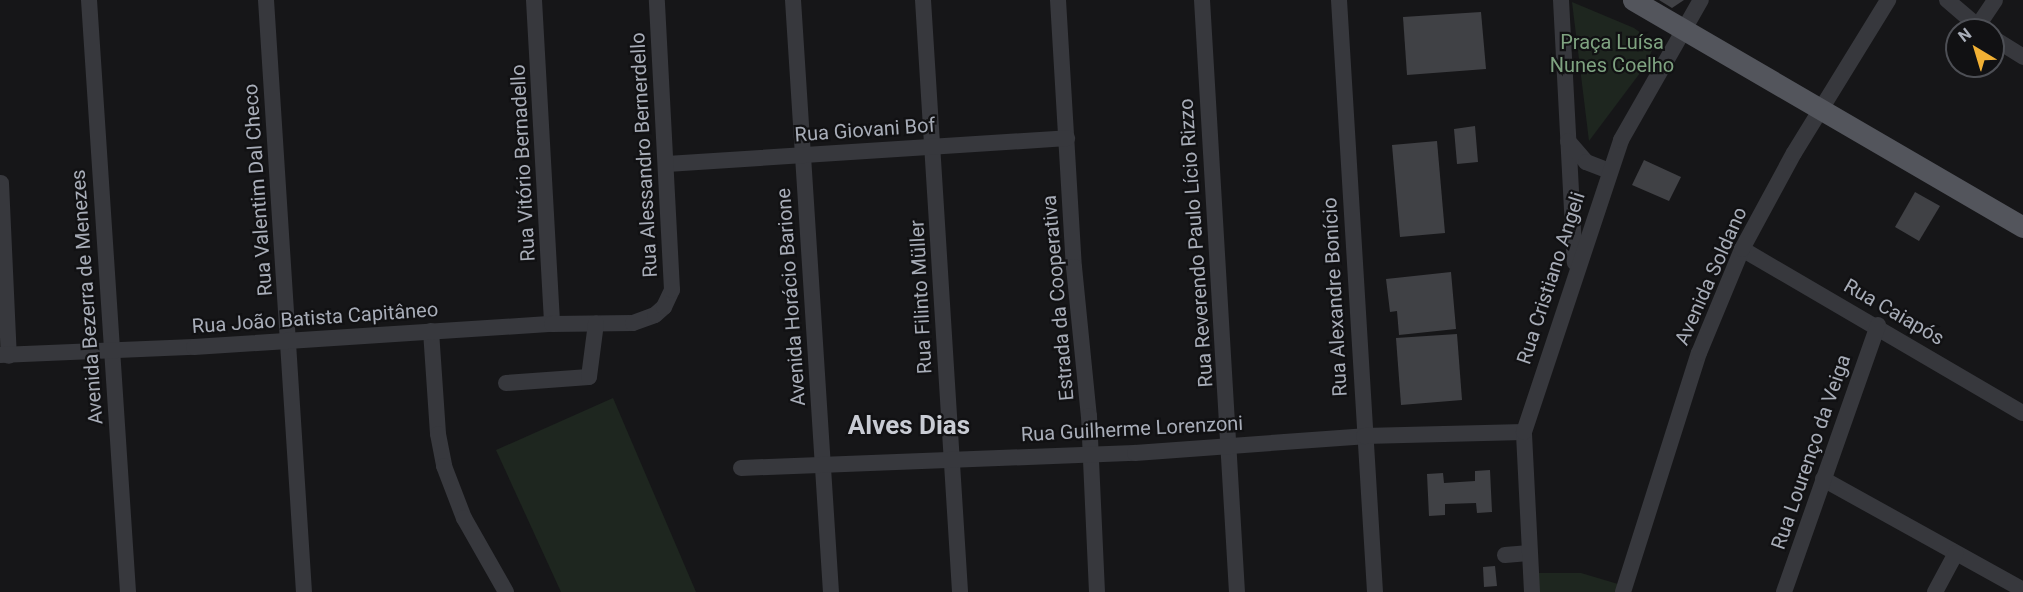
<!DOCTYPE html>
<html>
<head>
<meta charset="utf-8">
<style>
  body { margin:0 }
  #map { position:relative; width:2023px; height:592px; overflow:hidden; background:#161618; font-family:Roboto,sans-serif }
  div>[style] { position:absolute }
  .green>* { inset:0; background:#1e261f }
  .building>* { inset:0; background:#404145 }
  .minor>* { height:16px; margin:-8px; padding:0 8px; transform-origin:8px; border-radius:8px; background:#37383d }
  .major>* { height:21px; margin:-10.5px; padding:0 10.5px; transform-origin:10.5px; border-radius:10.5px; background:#53555c }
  span { translate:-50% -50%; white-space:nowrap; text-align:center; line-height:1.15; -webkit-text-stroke:4.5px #111113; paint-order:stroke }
  .park-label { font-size:20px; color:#7fa381 }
  .street-label { font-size:20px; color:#a8adb8 }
  .district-label { font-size:26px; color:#c9ccd4; font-weight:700 }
  .north { position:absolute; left:1945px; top:18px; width:60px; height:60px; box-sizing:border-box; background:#111113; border:2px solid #4d4f55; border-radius:50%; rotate:322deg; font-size:16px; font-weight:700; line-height:24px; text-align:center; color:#a8adb8 }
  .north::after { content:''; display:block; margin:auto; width:21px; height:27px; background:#f2b134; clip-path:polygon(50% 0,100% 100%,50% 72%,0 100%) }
</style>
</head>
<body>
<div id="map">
  <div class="green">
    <div style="clip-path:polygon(1572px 2px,1634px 28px,1655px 43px,1646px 65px,1589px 141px)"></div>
    <div style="clip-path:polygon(613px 398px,696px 592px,561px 592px,496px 450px)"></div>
    <div style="clip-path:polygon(1538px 573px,1581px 573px,1628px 587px,1626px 592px,1537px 592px)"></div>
  </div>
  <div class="building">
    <div style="clip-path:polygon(1659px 0,1684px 0,1672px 8px)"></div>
    <div style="clip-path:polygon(1481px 12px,1486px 69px,1407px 75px,1403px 17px)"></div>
    <div style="clip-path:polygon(1475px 126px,1478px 162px,1457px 164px,1454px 129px)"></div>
    <div style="clip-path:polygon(1437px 141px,1445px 233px,1400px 237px,1392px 145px)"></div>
    <div style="clip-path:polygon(1644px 160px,1681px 177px,1669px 201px,1632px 185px)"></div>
    <div style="clip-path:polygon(1915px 192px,1940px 206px,1919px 241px,1895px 227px)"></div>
    <div style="clip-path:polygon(1451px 272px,1456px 329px,1399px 335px,1397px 311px,1390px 312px,1386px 279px)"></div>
    <div style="clip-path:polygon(1457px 334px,1462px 400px,1401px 405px,1396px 338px)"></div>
    <div style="clip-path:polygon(1490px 470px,1492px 512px,1477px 513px,1476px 503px,1445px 504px,1445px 515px,1429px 516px,1427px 474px,1443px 473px,1444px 483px,1475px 481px,1475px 471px)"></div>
    <div style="clip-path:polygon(1495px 566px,1497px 586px,1484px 587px,1483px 567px)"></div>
  </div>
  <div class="minor">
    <div style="left:89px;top:0;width:593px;rotate:86.23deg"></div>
    <div style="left:266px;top:0;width:593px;rotate:86.33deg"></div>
    <div style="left:534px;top:0;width:324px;rotate:86.8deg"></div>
    <div style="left:793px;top:0;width:593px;rotate:86.33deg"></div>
    <div style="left:923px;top:0;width:593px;rotate:86.42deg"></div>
    <div style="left:1058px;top:0;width:267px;rotate:86.6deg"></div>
    <div style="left:1074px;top:267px;width:150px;rotate:84.3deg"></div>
    <div style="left:1089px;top:416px;width:176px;rotate:87.4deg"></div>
    <div style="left:1202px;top:0;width:593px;rotate:86.62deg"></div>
    <div style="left:1339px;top:0;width:593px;rotate:86.52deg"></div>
    <div style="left:1561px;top:0;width:263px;rotate:87deg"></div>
    <div style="left:1947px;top:0;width:46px;rotate:40.6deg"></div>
    <div style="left:1977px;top:27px;width:32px;rotate:-56deg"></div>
    <div style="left:1993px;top:38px;width:36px;rotate:32deg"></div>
    <div style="left:1568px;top:141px;width:28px;rotate:49deg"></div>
    <div style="left:1586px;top:162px;width:25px;rotate:21deg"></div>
    <div style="left:667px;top:164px;width:401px;rotate:-3.7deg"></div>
    <div style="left:1px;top:183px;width:173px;rotate:87.4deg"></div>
    <div style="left:1742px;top:249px;width:325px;rotate:30.3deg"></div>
    <div style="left:431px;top:331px;width:103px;rotate:86.1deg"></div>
    <div style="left:438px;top:434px;width:33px;rotate:79deg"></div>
    <div style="left:444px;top:466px;width:56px;rotate:69deg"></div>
    <div style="left:464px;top:518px;width:85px;rotate:60.4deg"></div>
    <div style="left:0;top:355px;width:194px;rotate:-2.4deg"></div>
    <div style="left:194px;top:347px;width:359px;rotate:-3.7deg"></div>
    <div style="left:552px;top:324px;width:81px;rotate:-0.7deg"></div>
    <div style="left:633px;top:323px;width:23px;rotate:-20deg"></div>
    <div style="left:655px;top:315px;width:12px;rotate:-42deg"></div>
    <div style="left:664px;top:307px;width:19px;rotate:-65deg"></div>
    <div style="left:672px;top:290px;width:290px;rotate:-93deg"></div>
    <div style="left:506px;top:383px;width:83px;rotate:-4.1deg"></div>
    <div style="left:589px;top:377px;width:54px;rotate:-82.6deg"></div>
    <div style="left:741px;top:468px;width:394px;rotate:-2.2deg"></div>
    <div style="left:1135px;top:453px;width:230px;rotate:-4.2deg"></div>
    <div style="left:1364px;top:436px;width:160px;rotate:-1.4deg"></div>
    <div style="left:1823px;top:479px;width:229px;rotate:29deg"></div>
    <div style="left:1505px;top:555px;width:22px;rotate:-5deg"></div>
    <div style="left:1532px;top:592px;width:160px;rotate:-92.9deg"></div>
    <div style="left:1524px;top:432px;width:308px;rotate:-71.6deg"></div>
    <div style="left:1621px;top:140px;width:161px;rotate:-60.3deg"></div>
    <div style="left:1623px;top:592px;width:251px;rotate:-72.4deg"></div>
    <div style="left:1699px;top:353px;width:113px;rotate:-67.5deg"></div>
    <div style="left:1742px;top:249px;width:109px;rotate:-61.6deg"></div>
    <div style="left:1794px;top:153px;width:180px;rotate:-58.4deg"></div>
    <div style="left:1784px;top:592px;width:283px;rotate:-70.6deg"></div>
    <div style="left:1935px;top:592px;width:44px;rotate:-61.7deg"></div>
  </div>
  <div class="major">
    <div style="left:1633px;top:0;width:451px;rotate:30.2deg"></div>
  </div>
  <div class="park-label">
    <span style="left:1612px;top:54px">Praça Luísa<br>Nunes Coelho</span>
  </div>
  <div class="street-label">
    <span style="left:865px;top:130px;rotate:-4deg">Rua Giovani Bof</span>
    <span style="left:644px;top:155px;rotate:-93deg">Rua Alessandro Bernerdello</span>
    <span style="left:523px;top:163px;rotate:-93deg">Rua Vitório Bernadello</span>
    <span style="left:258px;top:190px;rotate:-94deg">Rua Valentim Dal Checo</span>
    <span style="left:1196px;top:243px;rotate:-94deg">Rua Reverendo Paulo Lício Rizzo</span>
    <span style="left:1711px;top:276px;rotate:-66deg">Avenida Soldano</span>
    <span style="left:1551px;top:278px;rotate:-72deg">Rua Cristiano Angeli</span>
    <span style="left:87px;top:297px;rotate:-94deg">Avenida Bezerra de Menezes</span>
    <span style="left:791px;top:297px;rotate:-94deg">Avenida Horácio Barione</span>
    <span style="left:921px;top:297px;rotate:-93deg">Rua Filinto Müller</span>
    <span style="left:1335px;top:297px;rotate:-93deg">Rua Alexandre Bonício</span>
    <span style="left:1058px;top:298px;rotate:-95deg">Estrada da Cooperativa</span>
    <span style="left:1894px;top:312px;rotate:30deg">Rua Caiapós</span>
    <span style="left:315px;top:318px;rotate:-4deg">Rua João Batista Capitâneo</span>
    <span style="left:1132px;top:429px;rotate:-3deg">Rua Guilherme Lorenzoni</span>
    <span style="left:1811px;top:452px;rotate:-71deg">Rua Lourenço da Veiga</span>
  </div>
  <div class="district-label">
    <span style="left:909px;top:426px">Alves Dias</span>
  </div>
  <div class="north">N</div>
</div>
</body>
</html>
